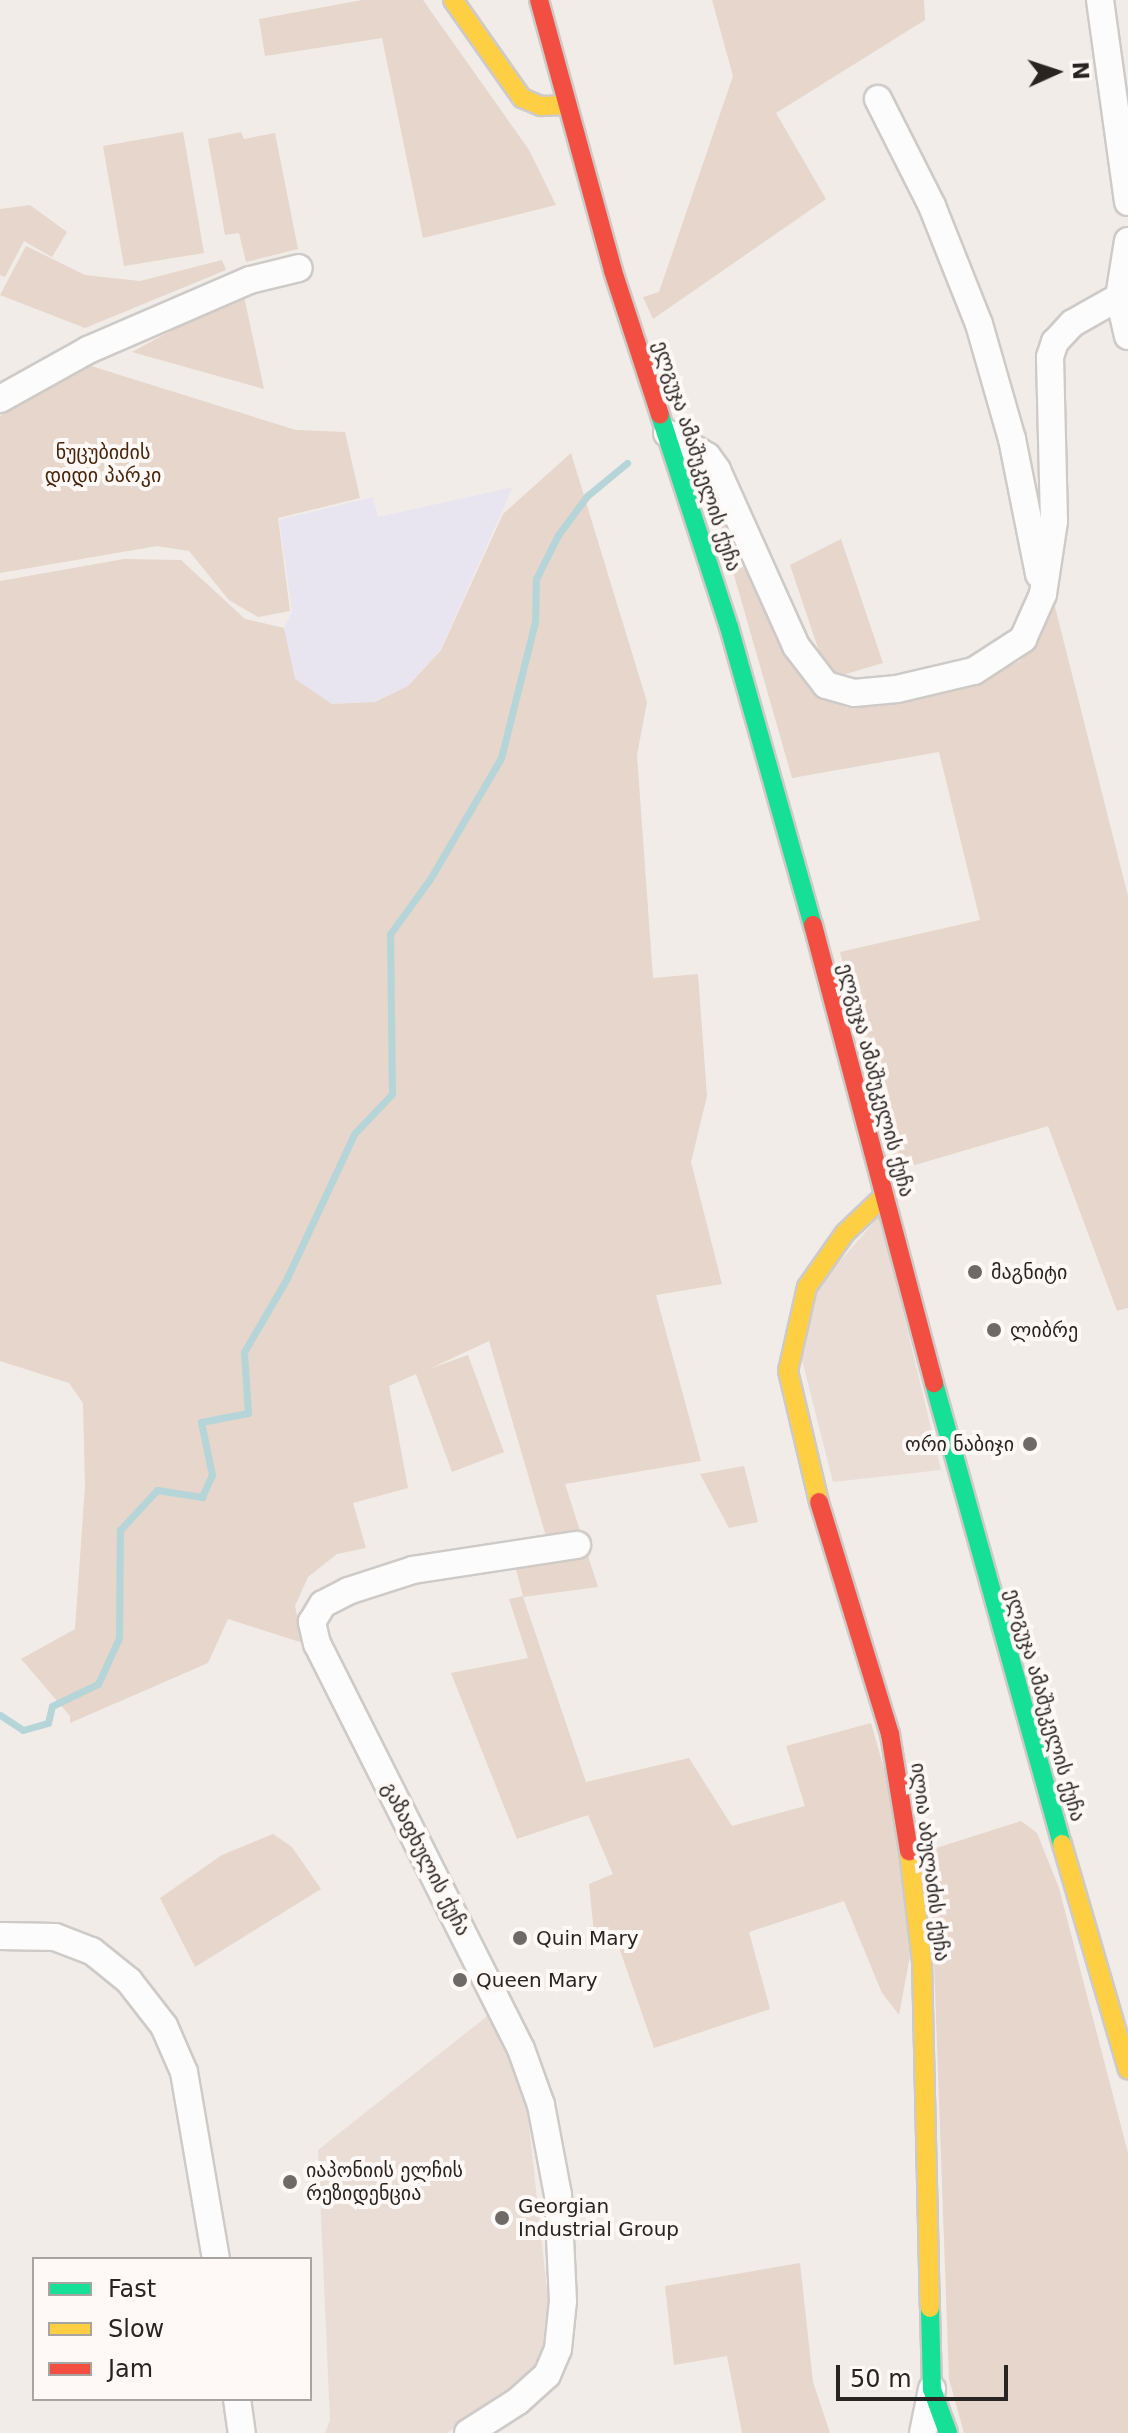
<!DOCTYPE html>
<html>
<head>
<meta charset="utf-8">
<style>
  body { margin:0 }
  #map { position:relative; width:1128px; height:2433px; overflow:hidden; background:#f2ece8; font-family:"DejaVu Sans","Noto Sans Georgian",sans-serif }
  div>[style] { position:absolute }
  .built>* { inset:0; background:#eaddd6 }
  .industrial>* { inset:0; background:#e9e5f0 }
  .green>* { inset:0; background:#e6d6cb }
  .stream>* { height:7px; margin:-3.5px; padding:0 3.5px; transform-origin:3.5px; border-radius:3.5px; background:#b5d5d9 }
  .roads { filter:drop-shadow(2px 0 #cecac7) drop-shadow(-2px 0 #cecac7) drop-shadow(0 2px #cecac7) drop-shadow(0 -2px #cecac7) }
  .street>* { height:26px; margin:-13px; padding:0 13px; transform-origin:13px; border-radius:13px; background:#fdfcfc }
  .fast>* { height:18px; margin:-9px; padding:0 9px; transform-origin:9px; border-radius:9px; background:#16e098 }
  .slow>* { height:18px; margin:-9px; padding:0 9px; transform-origin:9px; border-radius:9px; background:#ffcf43 }
  .jam>* { height:18px; margin:-9px; padding:0 9px; transform-origin:9px; border-radius:9px; background:#f24e42 }
  .dots>* { width:22px; height:22px; translate:-50% -50%; box-sizing:border-box; border:4px solid #fef9f7; border-radius:50% }
  span { translate:-50% -50%; white-space:nowrap; text-align:center; line-height:1.15; -webkit-text-stroke:8px #fef9f7; paint-order:stroke }
  .park-label { font-size:20px; color:#48250a }
  .street-label { font-size:20px; color:#282422 }
  .poi-label { font-size:20px; color:#282422 }
  .left { translate:0 -50%; text-align:left }
  .right { translate:-100% -50%; text-align:right }
  .legend { position:absolute; left:32px; top:2257px; width:280px; height:144px; box-sizing:border-box; background:#fef9f7; border:2px solid #a8a4a2; margin:0; padding:10px 14px; list-style:none; font-size:24px; color:#282422 }
  .legend li { display:flex; align-items:center; gap:16px; height:40px }
  .legend b { width:40px; border:2px solid #a8a4a2 }
  .north { position:absolute; left:1016px; top:32px; width:80px; height:80px; -webkit-text-stroke:6px #fef9f7; paint-order:stroke; rotate:87deg; font-size:22px; font-weight:700; line-height:32px; text-align:center; color:#282422 }
  .north::after { content:''; display:block; margin:auto; width:28px; height:36px; background:#282422; clip-path:polygon(50% 0,100% 100%,50% 72%,0 100%) }
  .scale { position:absolute; left:836px; top:2365px; width:172px; height:36px; box-sizing:border-box; border:4px solid #282422; border-top:0; padding-left:10px; font-size:24px; line-height:28px; white-space:nowrap; color:#282422; -webkit-text-stroke:6px #fef9f7; paint-order:stroke }
</style>
</head>
<body>
<div id="map">
  <div class="built">
    <div style="clip-path:polygon(880px 1215px,941px 1470px,833px 1482px,800px 1352px,811px 1295px)"></div>
    <div style="clip-path:polygon(496px 2009px,525px 2089px,551px 2326px,538px 2373px,447px 2433px,325px 2433px,330px 2420px,318px 2150px)"></div>
  </div>
  <div class="industrial">
    <div style="clip-path:polygon(513px 487px,441px 649px,408px 686px,375px 702px,332px 704px,294px 679px,284px 628px,292px 611px,279px 520px,373px 497px,378px 517px)"></div>
  </div>
  <div class="green">
    <div style="clip-path:polygon(362px 0,423px 0,529px 150px,556px 205px,423px 238px,382px 38px,265px 56px,259px 19px)"></div>
    <div style="clip-path:polygon(712px 0,924px 0,925px 20px,776px 113px,826px 199px,653px 319px,643px 297px,659px 292px,733px 76px)"></div>
    <div style="clip-path:polygon(183px 132px,204px 253px,124px 266px,103px 146px)"></div>
    <div style="clip-path:polygon(241px 132px,244px 139px,275px 133px,298px 249px,246px 262px,239px 233px,225px 235px,208px 139px)"></div>
    <div style="clip-path:polygon(30px 205px,67px 232px,52px 257px,24px 241px,5px 277px,0 275px,0 209px)"></div>
    <div style="clip-path:polygon(26px 246px,85px 275px,140px 281px,222px 260px,226px 270px,85px 328px,0 295px)"></div>
    <div style="clip-path:polygon(243px 292px,264px 389px,132px 352px)"></div>
    <div style="clip-path:polygon(91px 366px,296px 430px,345px 432px,360px 498px,278px 518px,290px 611px,258px 617px,229px 600px,189px 551px,157px 546px,0 573px,0 416px)"></div>
    <div style="clip-path:polygon(571px 453px,647px 702px,637px 755px,653px 978px,698px 974px,707px 1096px,691px 1162px,722px 1284px,656px 1295px,701px 1461px,565px 1484px,598px 1587px,523px 1597px,586px 1782px,689px 1758px,732px 1826px,805px 1806px,786px 1746px,871px 1723px,892px 1797px,910px 1956px,899px 2015px,882px 1993px,844px 1901px,749px 1932px,770px 2009px,654px 2048px,613px 1930px,594px 1933px,589px 1884px,613px 1874px,588px 1815px,517px 1839px,451px 1673px,528px 1658px,509px 1599px,523px 1596px,515px 1565px,552px 1557px,489px 1341px,429px 1369px,468px 1355px,504px 1452px,452px 1472px,416px 1374px,389px 1386px,408px 1488px,353px 1503px,366px 1548px,337px 1554px,308px 1577px,295px 1606px,303px 1643px,228px 1619px,208px 1663px,70px 1723px,70px 1716px,21px 1659px,75px 1629px,85px 1486px,83px 1403px,69px 1383px,0 1361px,0 581px,124px 559px,181px 560px,245px 619px,284px 628px,295px 679px,332px 704px,375px 702px,408px 686px,441px 650px,503px 514px)"></div>
    <div style="clip-path:polygon(708px 484px,789px 651px,818px 696px,848px 708px,976px 681px,1020px 661px,1054px 603px,1128px 896px,1128px 1308px,1117px 1311px,1048px 1126px,898px 1170px,840px 952px,980px 920px,939px 752px,792px 778px)"></div>
    <div style="clip-path:polygon(841px 539px,883px 663px,839px 676px,823px 663px,790px 565px)"></div>
    <div style="clip-path:polygon(744px 1466px,758px 1522px,729px 1528px,700px 1474px)"></div>
    <div style="clip-path:polygon(1021px 1821px,1037px 1833px,1059px 1888px,1128px 2153px,1128px 2433px,964px 2433px,949px 2379px,930px 1850px)"></div>
    <div style="clip-path:polygon(273px 1834px,292px 1847px,321px 1889px,195px 1967px,160px 1898px,222px 1855px)"></div>
    <div style="clip-path:polygon(800px 2263px,813px 2382px,830px 2433px,742px 2433px,727px 2356px,674px 2365px,665px 2286px)"></div>
  </div>
  <div class="stream">
    <div style="left:0;top:1715px;width:27px;rotate:33deg"></div>
    <div style="left:23px;top:1730px;width:26px;rotate:-16deg"></div>
    <div style="left:48px;top:1723px;width:17px;rotate:-77deg"></div>
    <div style="left:52px;top:1706px;width:51px;rotate:-25.6deg"></div>
    <div style="left:98px;top:1684px;width:51px;rotate:-65.5deg"></div>
    <div style="left:119px;top:1638px;width:108px;rotate:-89.5deg"></div>
    <div style="left:120px;top:1530px;width:54px;rotate:-47.2deg"></div>
    <div style="left:157px;top:1490px;width:46px;rotate:8.8deg"></div>
    <div style="left:202px;top:1497px;width:24px;rotate:-66deg"></div>
    <div style="left:212px;top:1475px;width:54px;rotate:-101.7deg"></div>
    <div style="left:201px;top:1422px;width:48px;rotate:-10.8deg"></div>
    <div style="left:248px;top:1413px;width:61px;rotate:-93.8deg"></div>
    <div style="left:244px;top:1352px;width:86px;rotate:-59.8deg"></div>
    <div style="left:287px;top:1278px;width:159px;rotate:-65deg"></div>
    <div style="left:354px;top:1134px;width:55px;rotate:-46.5deg"></div>
    <div style="left:392px;top:1094px;width:160px;rotate:-90.7deg"></div>
    <div style="left:390px;top:934px;width:68px;rotate:-54deg"></div>
    <div style="left:430px;top:879px;width:140px;rotate:-59.6deg"></div>
    <div style="left:501px;top:758px;width:140px;rotate:-76deg"></div>
    <div style="left:535px;top:622px;width:43px;rotate:-88.7deg"></div>
    <div style="left:536px;top:579px;width:49px;rotate:-63.4deg"></div>
    <div style="left:558px;top:535px;width:49px;rotate:-53.4deg"></div>
    <div style="left:587px;top:496px;width:52px;rotate:-39.5deg"></div>
  </div>
  <div class="roads">
    <div class="street">
      <div style="left:1100px;top:0;width:204px;rotate:82.1deg"></div>
      <div style="left:878px;top:99px;width:120px;rotate:63.2deg"></div>
      <div style="left:932px;top:206px;width:127px;rotate:68.3deg"></div>
      <div style="left:979px;top:324px;width:120px;rotate:74deg"></div>
      <div style="left:1012px;top:439px;width:138px;rotate:78.7deg"></div>
      <div style="left:1128px;top:241px;width:57px;rotate:99.1deg"></div>
      <div style="left:1119px;top:297px;width:40px;rotate:77deg"></div>
      <div style="left:0;top:399px;width:101px;rotate:-29.1deg"></div>
      <div style="left:88px;top:350px;width:176px;rotate:-23.4deg"></div>
      <div style="left:250px;top:280px;width:50px;rotate:-13.8deg"></div>
      <div style="left:667px;top:433px;width:46px;rotate:29.9deg"></div>
      <div style="left:707px;top:456px;width:17px;rotate:54deg"></div>
      <div style="left:717px;top:470px;width:193px;rotate:65.8deg"></div>
      <div style="left:796px;top:646px;width:49px;rotate:52.4deg"></div>
      <div style="left:826px;top:685px;width:29px;rotate:16deg"></div>
      <div style="left:854px;top:693px;width:43px;rotate:-5.3deg"></div>
      <div style="left:897px;top:689px;width:79px;rotate:-13.2deg"></div>
      <div style="left:974px;top:671px;width:59px;rotate:-33.1deg"></div>
      <div style="left:1023px;top:639px;width:49px;rotate:-66deg"></div>
      <div style="left:1043px;top:594px;width:74px;rotate:-81.4deg"></div>
      <div style="left:1054px;top:521px;width:164px;rotate:-91.4deg"></div>
      <div style="left:1050px;top:357px;width:16px;rotate:-72deg"></div>
      <div style="left:1055px;top:342px;width:26px;rotate:-47deg"></div>
      <div style="left:1073px;top:323px;width:53px;rotate:-29.5deg"></div>
      <div style="left:0;top:1936px;width:55px;rotate:1deg"></div>
      <div style="left:55px;top:1937px;width:40px;rotate:21deg"></div>
      <div style="left:92px;top:1951px;width:48px;rotate:39deg"></div>
      <div style="left:129px;top:1981px;width:57px;rotate:52.1deg"></div>
      <div style="left:164px;top:2026px;width:50px;rotate:66.5deg"></div>
      <div style="left:184px;top:2072px;width:190px;rotate:80.3deg"></div>
      <div style="left:237px;top:2399px;width:34px;rotate:82deg"></div>
      <div style="left:468px;top:2433px;width:59px;rotate:-32.6deg"></div>
      <div style="left:518px;top:2401px;width:39px;rotate:-42deg"></div>
      <div style="left:547px;top:2375px;width:28px;rotate:-67deg"></div>
      <div style="left:558px;top:2349px;width:48px;rotate:-84.1deg"></div>
      <div style="left:563px;top:2301px;width:106px;rotate:-92.7deg"></div>
      <div style="left:558px;top:2195px;width:92px;rotate:-100.7deg"></div>
      <div style="left:541px;top:2105px;width:59px;rotate:-109.7deg"></div>
      <div style="left:521px;top:2049px;width:453px;rotate:-116.7deg"></div>
      <div style="left:317px;top:1644px;width:23px;rotate:-103deg"></div>
      <div style="left:312px;top:1622px;width:21px;rotate:-59deg"></div>
      <div style="left:323px;top:1604px;width:28px;rotate:-27deg"></div>
      <div style="left:348px;top:1591px;width:68px;rotate:-17.9deg"></div>
      <div style="left:413px;top:1570px;width:166px;rotate:-8.7deg"></div>
      <div style="left:923px;top:2433px;width:45px;rotate:-78.4deg"></div>
    </div>
    <div class="fast">
      <div style="left:660px;top:415px;width:223px;rotate:72deg"></div>
      <div style="left:729px;top:627px;width:310px;rotate:74.3deg"></div>
      <div style="left:934px;top:1383px;width:478px;rotate:74.5deg"></div>
      <div style="left:930px;top:2308px;width:81px;rotate:88.6deg"></div>
      <div style="left:932px;top:2389px;width:47px;rotate:70deg"></div>
    </div>
    <div class="slow">
      <div style="left:453px;top:0;width:120px;rotate:54.9deg"></div>
      <div style="left:522px;top:98px;width:21px;rotate:23deg"></div>
      <div style="left:541px;top:106px;width:25px;rotate:-2deg"></div>
      <div style="left:819px;top:1502px;width:135px;rotate:-103.3deg"></div>
      <div style="left:788px;top:1371px;width:86px;rotate:-77.3deg"></div>
      <div style="left:807px;top:1287px;width:66px;rotate:-54.9deg"></div>
      <div style="left:845px;top:1233px;width:55px;rotate:-43.5deg"></div>
      <div style="left:1062px;top:1844px;width:235px;rotate:73.7deg"></div>
      <div style="left:909px;top:1851px;width:112px;rotate:83.3deg"></div>
      <div style="left:922px;top:1962px;width:346px;rotate:88.7deg"></div>
    </div>
    <div class="jam">
      <div style="left:539px;top:0;width:281px;rotate:74.7deg"></div>
      <div style="left:613px;top:271px;width:151px;rotate:71.9deg"></div>
      <div style="left:813px;top:925px;width:474px;rotate:75.2deg"></div>
      <div style="left:819px;top:1502px;width:243px;rotate:73deg"></div>
      <div style="left:890px;top:1734px;width:119px;rotate:80.8deg"></div>
    </div>
  </div>
  <div class="dots">
    <div style="left:975px;top:1272px;background:#6f6a67"></div>
    <div style="left:994px;top:1330px;background:#6f6a67"></div>
    <div style="left:1030px;top:1444px;background:#6f6a67"></div>
    <div style="left:520px;top:1938px;background:#6f6a67"></div>
    <div style="left:460px;top:1980px;background:#6f6a67"></div>
    <div style="left:290px;top:2182px;background:#6f6a67"></div>
    <div style="left:502px;top:2218px;background:#6f6a67"></div>
  </div>
  <div class="park-label">
    <span style="left:103px;top:464px">ნუცუბიძის<br>დიდი პარკი</span>
  </div>
  <div class="street-label">
    <span style="left:697px;top:456px;rotate:72deg">ელგუჯა ამაშუკელის ქუჩა</span>
    <span style="left:876px;top:1080px;rotate:75deg">ელგუჯა ამაშუკელის ქუჩა</span>
    <span style="left:1045px;top:1705px;rotate:74deg">ელგუჯა ამაშუკელის ქუჩა</span>
    <span style="left:426px;top:1859px;rotate:63deg">გაზაფხულის ქუჩა</span>
    <span style="left:930px;top:1862px;rotate:83deg">ილია აბულაძის ქუჩა</span>
  </div>
  <div class="poi-label">
    <span class="left" style="left:991px;top:1272px">მაგნიტი</span>
    <span class="left" style="left:1010px;top:1330px">ლიბრე</span>
    <span class="right" style="left:1014px;top:1444px">ორი ნაბიჯი</span>
    <span class="left" style="left:536px;top:1938px">Quin Mary</span>
    <span class="left" style="left:476px;top:1980px">Queen Mary</span>
    <span class="left" style="left:306px;top:2182px">იაპონიის ელჩის<br>რეზიდენცია</span>
    <span class="left" style="left:518px;top:2218px">Georgian<br>Industrial Group</span>
  </div>
  <ul class="legend">
  <li><b style="height:10px;background:#16e098"></b>Fast</li>
  <li><b style="height:10px;background:#ffcf43"></b>Slow</li>
  <li><b style="height:10px;background:#f24e42"></b>Jam</li>
  </ul>
  <div class="north">N</div>
  <div class="scale">50 m</div>
</div>
</body>
</html>
